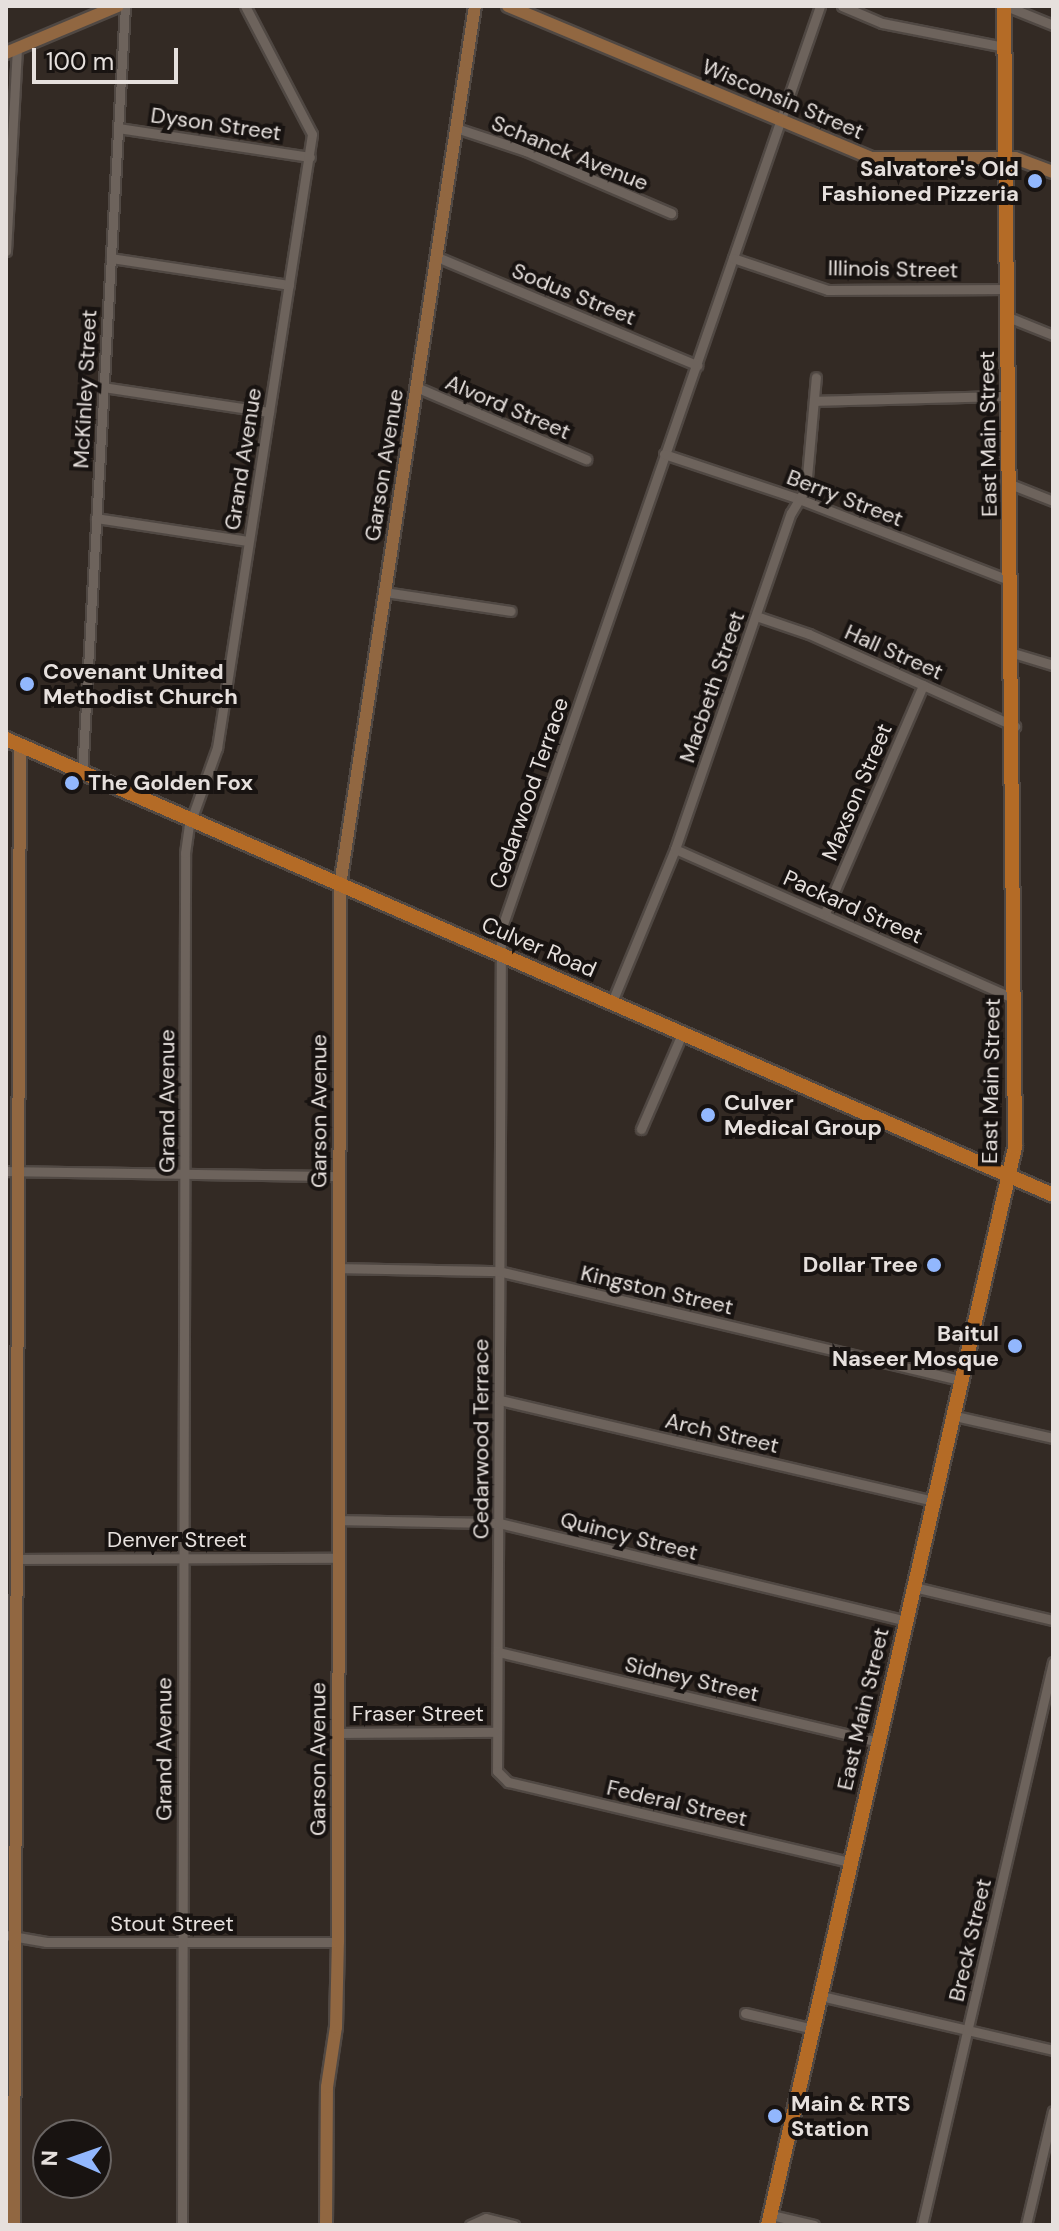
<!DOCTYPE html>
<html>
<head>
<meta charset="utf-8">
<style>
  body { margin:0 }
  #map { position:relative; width:1059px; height:2231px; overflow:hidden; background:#332a24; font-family:"DM Sans",sans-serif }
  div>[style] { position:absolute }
  .roads { filter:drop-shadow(2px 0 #504843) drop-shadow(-2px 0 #504843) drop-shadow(0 2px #504843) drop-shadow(0 -2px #504843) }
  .street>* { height:9px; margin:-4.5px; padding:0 4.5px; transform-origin:4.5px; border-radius:4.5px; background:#6d635c }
  .secondary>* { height:12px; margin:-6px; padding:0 6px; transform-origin:6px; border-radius:6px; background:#916741 }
  .primary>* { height:14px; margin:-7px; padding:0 7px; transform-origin:7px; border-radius:7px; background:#b46b26 }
  .dots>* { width:22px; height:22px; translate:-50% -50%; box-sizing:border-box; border:4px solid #181311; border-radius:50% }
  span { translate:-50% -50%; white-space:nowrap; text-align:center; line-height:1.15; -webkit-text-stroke:8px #181311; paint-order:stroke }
  .street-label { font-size:22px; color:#e6e0dd }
  .poi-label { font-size:22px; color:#e6e0dd; font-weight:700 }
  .right { translate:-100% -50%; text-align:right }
  .left { translate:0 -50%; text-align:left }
  .frame { position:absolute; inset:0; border:8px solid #e6e0dd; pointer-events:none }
  .north { position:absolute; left:32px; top:2119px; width:80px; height:80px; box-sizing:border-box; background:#181311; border:2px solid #6a6563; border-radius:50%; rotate:272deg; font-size:22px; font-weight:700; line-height:32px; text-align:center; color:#e6e0dd }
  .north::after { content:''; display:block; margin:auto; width:28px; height:36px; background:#92b7fd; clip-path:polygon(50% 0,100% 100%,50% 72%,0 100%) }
  .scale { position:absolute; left:32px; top:48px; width:146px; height:36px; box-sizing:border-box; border:4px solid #e6e0dd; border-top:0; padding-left:10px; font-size:24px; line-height:28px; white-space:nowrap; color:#e6e0dd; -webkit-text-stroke:6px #181311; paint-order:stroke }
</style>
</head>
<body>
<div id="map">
  <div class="roads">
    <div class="street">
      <div style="left:820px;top:6px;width:978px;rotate:109.05deg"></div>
      <div style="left:501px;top:930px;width:841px;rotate:90.27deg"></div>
      <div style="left:497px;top:1771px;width:16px;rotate:45deg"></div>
      <div style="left:508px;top:1782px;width:351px;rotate:13.2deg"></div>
      <div style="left:842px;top:6px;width:43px;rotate:23deg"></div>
      <div style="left:882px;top:23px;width:124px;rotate:11.1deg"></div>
      <div style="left:1006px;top:6px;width:51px;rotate:22deg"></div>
      <div style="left:118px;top:128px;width:194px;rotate:8.6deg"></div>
      <div style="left:456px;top:128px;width:74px;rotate:18.2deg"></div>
      <div style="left:526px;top:151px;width:158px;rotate:23.2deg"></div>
      <div style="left:6px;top:251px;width:203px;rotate:-86.9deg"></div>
      <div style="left:437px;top:257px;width:282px;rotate:22.6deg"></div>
      <div style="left:111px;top:258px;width:180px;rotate:8.6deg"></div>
      <div style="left:733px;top:258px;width:100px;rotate:18.6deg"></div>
      <div style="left:828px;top:290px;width:180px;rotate:-0.3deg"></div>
      <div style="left:1008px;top:317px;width:48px;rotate:21.8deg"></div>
      <div style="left:103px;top:387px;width:168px;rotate:8.6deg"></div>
      <div style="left:416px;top:387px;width:185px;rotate:23deg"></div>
      <div style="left:814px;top:401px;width:195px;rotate:-1.5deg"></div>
      <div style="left:664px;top:454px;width:142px;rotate:18.4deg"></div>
      <div style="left:799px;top:499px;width:228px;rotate:21.1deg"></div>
      <div style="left:1010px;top:484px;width:46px;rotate:21.6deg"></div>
      <div style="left:96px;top:518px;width:154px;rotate:8.6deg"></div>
      <div style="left:385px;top:592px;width:127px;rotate:8.6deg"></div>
      <div style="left:756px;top:616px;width:56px;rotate:18.8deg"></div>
      <div style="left:809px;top:634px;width:226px;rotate:24.1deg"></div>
      <div style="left:1013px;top:653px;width:42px;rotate:16.7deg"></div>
      <div style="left:82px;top:775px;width:770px;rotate:-86.8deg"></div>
      <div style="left:675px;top:849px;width:372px;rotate:23.8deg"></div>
      <div style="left:825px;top:913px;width:248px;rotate:-66.7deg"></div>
      <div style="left:612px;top:1002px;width:165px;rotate:-67.6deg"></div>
      <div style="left:675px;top:849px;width:355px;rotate:-71deg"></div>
      <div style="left:791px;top:513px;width:29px;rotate:-59deg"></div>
      <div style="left:806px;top:488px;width:111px;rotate:-84.9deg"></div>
      <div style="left:641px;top:1129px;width:103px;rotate:-66.7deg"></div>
      <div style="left:6px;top:1171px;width:333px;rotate:0.9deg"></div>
      <div style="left:338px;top:1268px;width:160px;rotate:1.1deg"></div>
      <div style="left:498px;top:1271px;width:478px;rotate:13.3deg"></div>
      <div style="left:500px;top:1400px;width:447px;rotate:13.1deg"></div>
      <div style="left:955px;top:1416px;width:100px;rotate:12.7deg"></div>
      <div style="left:339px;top:1520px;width:160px;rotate:1.1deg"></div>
      <div style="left:499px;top:1523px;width:419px;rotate:13.5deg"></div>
      <div style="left:16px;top:1559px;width:323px;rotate:-0.2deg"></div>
      <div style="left:914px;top:1587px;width:143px;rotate:13.4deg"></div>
      <div style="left:498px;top:1652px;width:391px;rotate:13.3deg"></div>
      <div style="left:338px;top:1733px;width:159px;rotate:-0.4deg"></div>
      <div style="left:6px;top:1935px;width:41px;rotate:9.9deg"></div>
      <div style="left:46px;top:1942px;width:292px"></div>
      <div style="left:821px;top:1996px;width:238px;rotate:13.1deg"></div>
      <div style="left:745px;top:2013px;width:71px;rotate:13.1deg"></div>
      <div style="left:771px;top:2215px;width:44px;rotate:13.1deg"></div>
      <div style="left:182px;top:2225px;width:1372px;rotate:-89.87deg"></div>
      <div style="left:185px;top:853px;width:27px;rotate:-82deg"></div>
      <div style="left:189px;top:826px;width:83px;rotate:-70.3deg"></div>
      <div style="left:217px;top:748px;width:621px;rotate:-81.2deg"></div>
      <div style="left:312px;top:134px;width:144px;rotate:-117.6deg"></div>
      <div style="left:470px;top:2225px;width:17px;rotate:-24deg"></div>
      <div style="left:486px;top:2218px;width:29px;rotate:14deg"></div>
      <div style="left:922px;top:2225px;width:578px;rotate:-76.9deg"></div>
      <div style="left:1026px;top:2225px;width:117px;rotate:-76.7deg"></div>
    </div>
    <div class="secondary">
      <div style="left:508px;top:6px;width:394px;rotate:22.7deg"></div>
      <div style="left:871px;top:158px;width:144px"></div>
      <div style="left:1015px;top:158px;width:40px;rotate:20.2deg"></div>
      <div style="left:6px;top:53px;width:121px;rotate:-22.8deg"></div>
      <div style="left:14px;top:2225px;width:1480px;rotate:-89.77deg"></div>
      <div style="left:326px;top:2225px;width:138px;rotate:-89.6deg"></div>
      <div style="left:327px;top:2087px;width:61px;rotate:-81.5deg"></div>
      <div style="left:336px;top:2027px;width:85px;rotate:-88.7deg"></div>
      <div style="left:338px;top:1942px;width:1057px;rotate:-89.89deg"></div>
      <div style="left:340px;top:885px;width:889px;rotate:-81.27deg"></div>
    </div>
    <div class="primary">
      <div style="left:6px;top:739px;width:1142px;rotate:23.53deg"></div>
      <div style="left:768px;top:2225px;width:1106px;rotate:-77.09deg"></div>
      <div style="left:1015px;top:1147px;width:1141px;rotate:-90.55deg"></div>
    </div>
  </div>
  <div class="dots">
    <div style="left:1035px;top:181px;background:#92b7fd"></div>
    <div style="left:27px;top:684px;background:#92b7fd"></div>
    <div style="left:72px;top:783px;background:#92b7fd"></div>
    <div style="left:708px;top:1115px;background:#92b7fd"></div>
    <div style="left:934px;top:1265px;background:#92b7fd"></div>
    <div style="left:1015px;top:1346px;background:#92b7fd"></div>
    <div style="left:775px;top:2116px;background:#92b7fd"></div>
  </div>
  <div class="street-label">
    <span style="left:783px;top:99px;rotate:23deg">Wisconsin Street</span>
    <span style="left:216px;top:124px;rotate:8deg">Dyson Street</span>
    <span style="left:570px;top:153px;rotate:22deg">Schanck Avenue</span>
    <span style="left:893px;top:269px;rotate:1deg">Illinois Street</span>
    <span style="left:574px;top:294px;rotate:22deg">Sodus Street</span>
    <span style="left:85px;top:389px;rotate:-87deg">McKinley Street</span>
    <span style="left:508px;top:407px;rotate:23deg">Alvord Street</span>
    <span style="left:988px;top:434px;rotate:-91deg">East Main Street</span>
    <span style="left:243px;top:459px;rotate:-81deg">Grand Avenue</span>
    <span style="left:384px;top:465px;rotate:-81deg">Garson Avenue</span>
    <span style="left:845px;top:498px;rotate:21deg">Berry Street</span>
    <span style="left:894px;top:652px;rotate:24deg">Hall Street</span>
    <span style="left:712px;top:687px;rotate:-71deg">Macbeth Street</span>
    <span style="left:857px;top:792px;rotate:-67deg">Maxson Street</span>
    <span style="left:529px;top:793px;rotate:-71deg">Cedarwood Terrace</span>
    <span style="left:853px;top:907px;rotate:24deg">Packard Street</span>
    <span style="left:539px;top:947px;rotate:23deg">Culver Road</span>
    <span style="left:991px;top:1081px;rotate:-89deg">East Main Street</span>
    <span style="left:167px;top:1101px;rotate:-90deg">Grand Avenue</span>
    <span style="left:319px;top:1111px;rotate:-90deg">Garson Avenue</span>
    <span style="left:657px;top:1290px;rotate:13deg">Kingston Street</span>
    <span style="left:722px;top:1433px;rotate:13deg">Arch Street</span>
    <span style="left:481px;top:1439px;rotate:-90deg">Cedarwood Terrace</span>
    <span style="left:629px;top:1536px;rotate:14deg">Quincy Street</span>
    <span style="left:177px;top:1540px">Denver Street</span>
    <span style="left:692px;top:1679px;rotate:13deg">Sidney Street</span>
    <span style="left:863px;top:1709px;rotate:-77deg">East Main Street</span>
    <span style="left:418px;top:1714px">Fraser Street</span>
    <span style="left:164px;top:1749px;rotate:-90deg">Grand Avenue</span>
    <span style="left:318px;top:1759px;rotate:-90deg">Garson Avenue</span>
    <span style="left:677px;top:1803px;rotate:13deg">Federal Street</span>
    <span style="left:172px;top:1924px">Stout Street</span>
    <span style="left:970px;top:1940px;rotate:-77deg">Breck Street</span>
  </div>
  <div class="poi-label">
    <span class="right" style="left:1019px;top:181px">Salvatore's Old<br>Fashioned Pizzeria</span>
    <span class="left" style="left:43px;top:684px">Covenant United<br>Methodist Church</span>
    <span class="left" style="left:88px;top:783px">The Golden Fox</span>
    <span class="left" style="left:724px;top:1115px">Culver<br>Medical Group</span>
    <span class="right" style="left:918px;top:1265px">Dollar Tree</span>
    <span class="right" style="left:999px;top:1346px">Baitul<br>Naseer Mosque</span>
    <span class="left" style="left:791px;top:2116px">Main &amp; RTS<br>Station</span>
  </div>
  <div class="frame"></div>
  <div class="north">N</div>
  <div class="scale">100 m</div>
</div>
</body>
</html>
